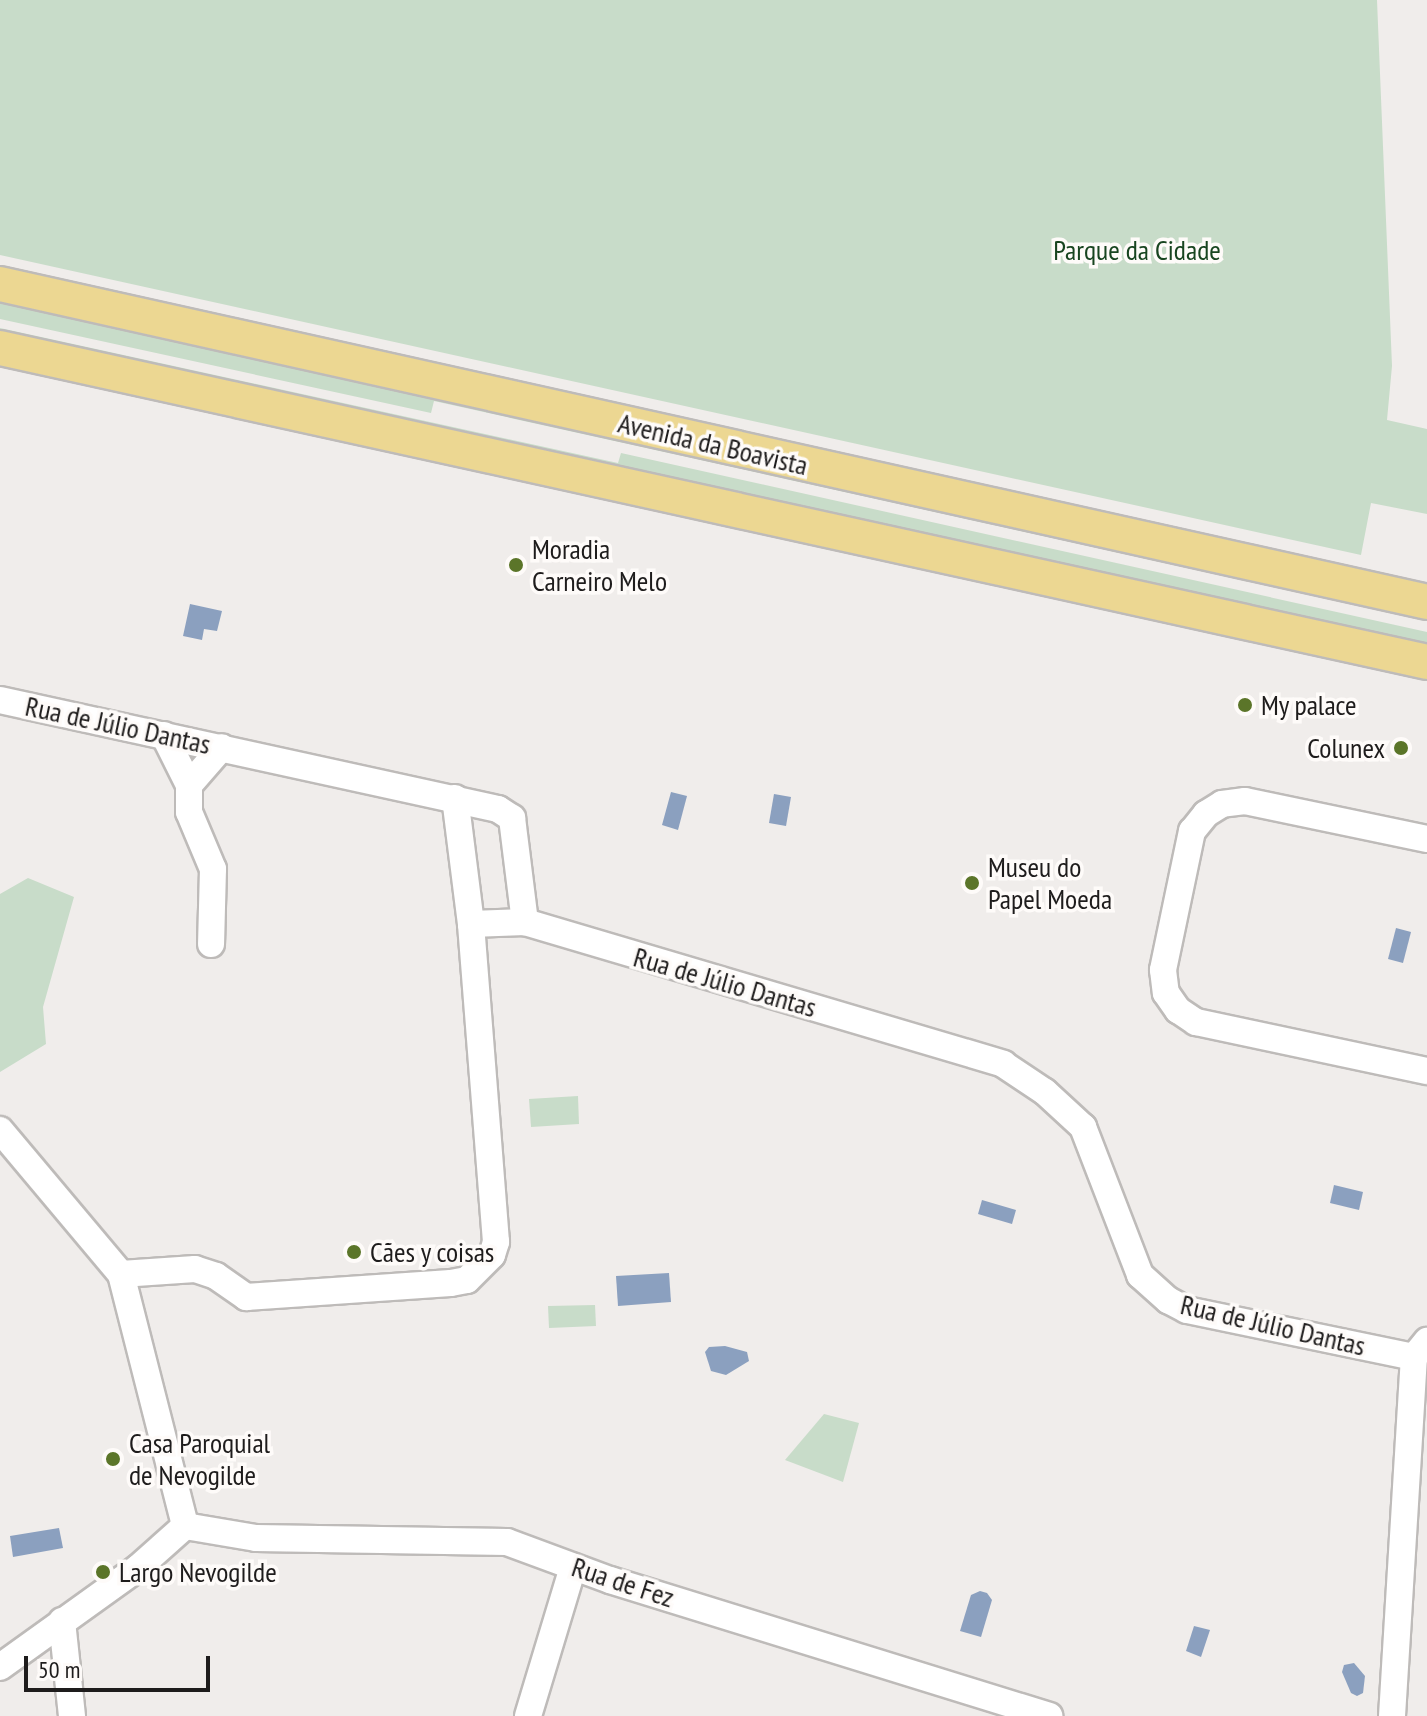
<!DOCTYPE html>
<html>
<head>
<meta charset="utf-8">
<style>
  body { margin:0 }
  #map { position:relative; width:1427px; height:1716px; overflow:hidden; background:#f0edeb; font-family:"PT Sans Narrow",sans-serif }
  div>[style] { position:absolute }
  .green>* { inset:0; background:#c8dcc9 }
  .water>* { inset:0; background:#8ba0bf }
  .roads { filter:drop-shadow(2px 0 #bebbb9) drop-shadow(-2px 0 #bebbb9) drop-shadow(0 2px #bebbb9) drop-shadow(0 -2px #bebbb9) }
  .minor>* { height:26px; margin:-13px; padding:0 13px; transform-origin:13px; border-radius:13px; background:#fff }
  .major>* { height:34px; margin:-17px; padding:0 17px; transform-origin:17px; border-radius:17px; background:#ecd792 }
  .dots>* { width:22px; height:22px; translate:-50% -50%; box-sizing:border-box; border:4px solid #fefbf9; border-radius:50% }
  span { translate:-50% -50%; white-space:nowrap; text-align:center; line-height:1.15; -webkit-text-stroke:7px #fefbf9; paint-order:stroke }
  .park-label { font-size:28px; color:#184520 }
  .street-label { font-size:28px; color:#1e1c1c }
  .poi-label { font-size:28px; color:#1e1c1c }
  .left { translate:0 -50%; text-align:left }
  .right { translate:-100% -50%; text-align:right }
  .scale { position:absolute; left:24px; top:1656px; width:186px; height:36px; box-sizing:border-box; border:4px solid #1e1c1c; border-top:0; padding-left:10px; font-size:24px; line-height:28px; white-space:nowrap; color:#1e1c1c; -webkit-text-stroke:6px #fefbf9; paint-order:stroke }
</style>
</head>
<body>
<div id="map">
  <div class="green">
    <div style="clip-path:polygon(0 0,1377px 0,1392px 366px,1387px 420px,1427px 429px,1427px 514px,1371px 503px,1361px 555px,0 255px)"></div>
    <div style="clip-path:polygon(0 300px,1427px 615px,1427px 621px,434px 401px,431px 413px,0 319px)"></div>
    <div style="clip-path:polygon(0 328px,618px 463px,621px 453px,1427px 632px,1427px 651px,0 333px)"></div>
    <div style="clip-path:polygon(28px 878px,74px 897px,43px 1007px,46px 1044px,0 1072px,0 894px)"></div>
    <div style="clip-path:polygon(578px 1096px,579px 1124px,531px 1127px,529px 1099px)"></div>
    <div style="clip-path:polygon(595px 1305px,596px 1326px,549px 1328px,548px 1306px)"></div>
    <div style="clip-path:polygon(824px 1414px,859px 1423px,843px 1482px,785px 1460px)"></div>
  </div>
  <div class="water">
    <div style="clip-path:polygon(190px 604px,222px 611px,217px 631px,204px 629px,202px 640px,183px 636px)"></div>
    <div style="clip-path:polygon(671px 792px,687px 796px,678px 830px,662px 825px)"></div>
    <div style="clip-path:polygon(774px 794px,791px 797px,786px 826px,769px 823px)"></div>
    <div style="clip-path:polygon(1396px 928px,1411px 932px,1403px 963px,1388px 959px)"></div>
    <div style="clip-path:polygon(1334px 1185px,1363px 1192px,1359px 1210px,1330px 1203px)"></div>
    <div style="clip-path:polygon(982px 1200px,1016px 1210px,1012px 1224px,978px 1214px)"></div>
    <div style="clip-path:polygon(669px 1273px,671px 1302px,618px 1306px,616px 1276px)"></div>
    <div style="clip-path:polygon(725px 1346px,747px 1352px,749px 1361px,726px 1375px,711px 1371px,705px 1352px,709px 1347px)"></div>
    <div style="clip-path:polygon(59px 1528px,63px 1548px,13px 1557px,10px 1536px)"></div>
    <div style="clip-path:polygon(980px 1591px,987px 1593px,992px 1600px,981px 1637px,960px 1631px,971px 1595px)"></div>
    <div style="clip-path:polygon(1194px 1626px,1210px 1630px,1201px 1657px,1186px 1651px)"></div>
    <div style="clip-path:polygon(1354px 1663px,1365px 1676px,1363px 1693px,1357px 1696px,1351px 1693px,1342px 1672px,1344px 1665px)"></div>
  </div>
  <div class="roads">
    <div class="minor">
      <div style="left:0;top:700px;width:510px;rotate:12.35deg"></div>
      <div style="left:498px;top:809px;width:17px;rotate:33deg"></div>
      <div style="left:512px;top:818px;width:105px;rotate:82.9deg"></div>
      <div style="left:525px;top:922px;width:499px;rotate:16.5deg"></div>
      <div style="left:1003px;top:1064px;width:50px;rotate:33.7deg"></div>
      <div style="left:1045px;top:1092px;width:52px;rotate:42.6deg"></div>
      <div style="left:1083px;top:1127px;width:159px;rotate:68.9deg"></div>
      <div style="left:1140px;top:1275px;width:38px;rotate:42deg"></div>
      <div style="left:1168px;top:1300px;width:21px;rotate:28deg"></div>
      <div style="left:1187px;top:1310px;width:232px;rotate:11.7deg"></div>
      <div style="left:164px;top:735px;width:56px;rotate:63.4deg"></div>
      <div style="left:189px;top:785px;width:27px;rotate:90deg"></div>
      <div style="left:189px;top:812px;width:62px;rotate:67.2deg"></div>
      <div style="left:213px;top:869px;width:75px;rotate:91.5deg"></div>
      <div style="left:189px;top:785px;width:50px;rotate:-49deg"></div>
      <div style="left:1427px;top:839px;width:186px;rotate:-168.2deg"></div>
      <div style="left:1245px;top:801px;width:23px;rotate:173deg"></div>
      <div style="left:1222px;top:804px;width:19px;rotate:148deg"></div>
      <div style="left:1206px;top:814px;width:22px;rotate:129deg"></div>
      <div style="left:1192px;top:831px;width:142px;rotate:101.8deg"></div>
      <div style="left:1163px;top:970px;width:23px;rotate:83deg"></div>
      <div style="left:1166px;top:993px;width:21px;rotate:55deg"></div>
      <div style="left:1178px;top:1010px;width:22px;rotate:34deg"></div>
      <div style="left:1196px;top:1022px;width:236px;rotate:12deg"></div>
      <div style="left:471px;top:924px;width:54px;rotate:-2.1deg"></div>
      <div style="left:0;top:1130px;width:188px;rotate:50deg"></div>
      <div style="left:121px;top:1274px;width:260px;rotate:75.7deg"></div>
      <div style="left:121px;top:1274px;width:74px;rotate:-3.9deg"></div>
      <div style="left:195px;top:1269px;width:22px;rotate:18deg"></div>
      <div style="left:216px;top:1276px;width:37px;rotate:35deg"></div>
      <div style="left:246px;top:1297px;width:205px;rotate:-3.9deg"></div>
      <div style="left:451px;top:1283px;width:16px;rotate:-11deg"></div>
      <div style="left:467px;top:1280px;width:35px;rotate:-45deg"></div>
      <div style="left:492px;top:1255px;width:14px;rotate:-73deg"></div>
      <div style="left:496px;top:1242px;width:319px;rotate:-94.5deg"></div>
      <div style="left:471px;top:924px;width:127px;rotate:-97.2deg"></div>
      <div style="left:185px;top:1526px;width:72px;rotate:9.6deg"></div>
      <div style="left:256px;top:1538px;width:251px;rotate:0.9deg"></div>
      <div style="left:507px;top:1542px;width:110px;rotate:20.3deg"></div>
      <div style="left:610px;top:1580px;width:460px;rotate:17.2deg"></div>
      <div style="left:62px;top:1621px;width:96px;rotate:84deg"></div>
      <div style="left:0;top:1667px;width:171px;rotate:-35.7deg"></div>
      <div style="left:139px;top:1567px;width:62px;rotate:-41.7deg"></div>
      <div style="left:528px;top:1716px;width:156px;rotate:-73.2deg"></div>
      <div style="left:1392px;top:1716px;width:360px;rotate:-86.5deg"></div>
      <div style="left:1414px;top:1357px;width:21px;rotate:-51deg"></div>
    </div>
    <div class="major">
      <div style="left:0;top:284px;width:1462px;rotate:12.56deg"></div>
      <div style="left:0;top:348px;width:1461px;rotate:12.41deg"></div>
    </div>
  </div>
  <div class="dots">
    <div style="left:516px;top:565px;background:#5b7529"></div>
    <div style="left:1245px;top:705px;background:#5b7529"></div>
    <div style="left:1401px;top:748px;background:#5b7529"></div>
    <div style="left:972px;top:883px;background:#5b7529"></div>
    <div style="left:354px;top:1252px;background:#5b7529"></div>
    <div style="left:113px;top:1459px;background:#5b7529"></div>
    <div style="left:103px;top:1572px;background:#5b7529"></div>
  </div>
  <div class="park-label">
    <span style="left:1137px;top:250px">Parque da Cidade</span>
  </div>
  <div class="street-label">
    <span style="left:713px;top:444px;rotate:13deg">Avenida da Boavista</span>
    <span style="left:118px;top:725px;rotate:12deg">Rua de Júlio Dantas</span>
    <span style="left:725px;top:982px;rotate:16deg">Rua de Júlio Dantas</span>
    <span style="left:1273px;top:1325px;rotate:13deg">Rua de Júlio Dantas</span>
    <span style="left:623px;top:1582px;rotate:18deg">Rua de Fez</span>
  </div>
  <div class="poi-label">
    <span class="left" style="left:532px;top:565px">Moradia<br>Carneiro Melo</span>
    <span class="left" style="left:1261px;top:705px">My palace</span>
    <span class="right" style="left:1385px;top:748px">Colunex</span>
    <span class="left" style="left:988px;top:883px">Museu do<br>Papel Moeda</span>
    <span class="left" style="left:370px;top:1252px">Cães y coisas</span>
    <span class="left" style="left:129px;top:1459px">Casa Paroquial<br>de Nevogilde</span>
    <span class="left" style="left:119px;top:1572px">Largo Nevogilde</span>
  </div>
  <div class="scale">50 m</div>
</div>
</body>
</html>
